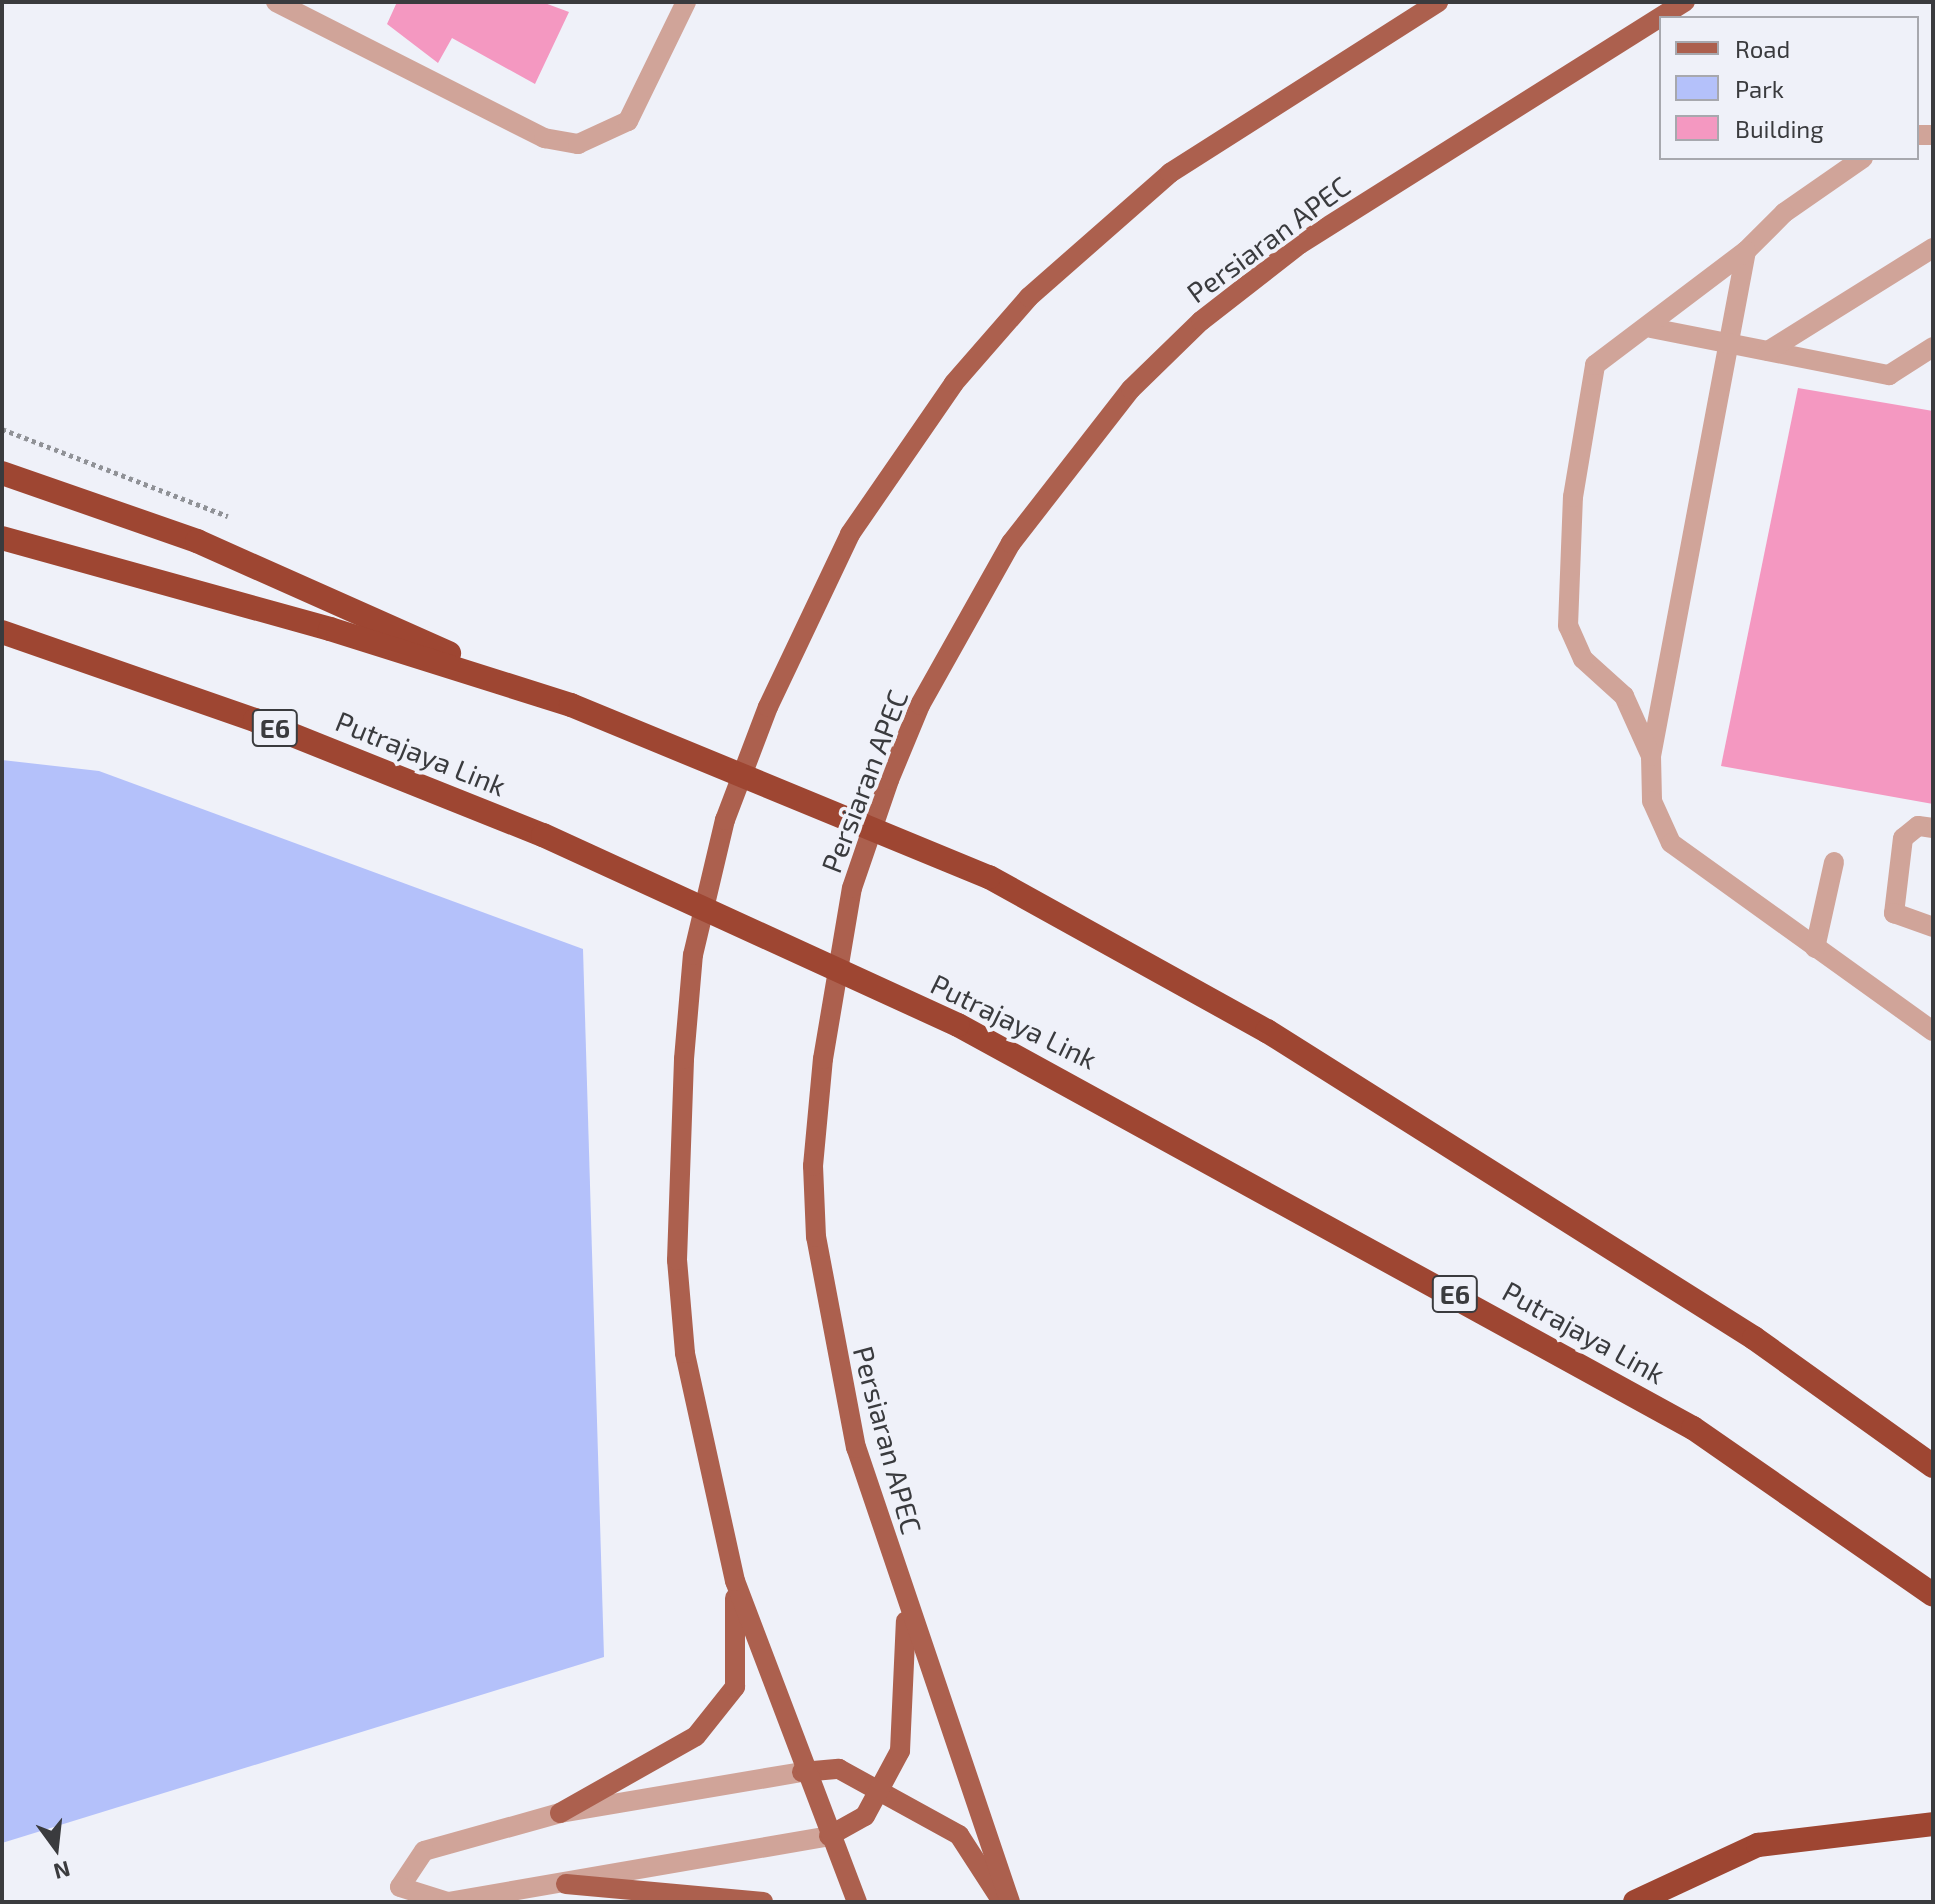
<!DOCTYPE html>
<html>
<head>
<meta charset="utf-8">
<style>
  body { margin:0 }
  #map { position:relative; width:1935px; height:1904px; overflow:hidden; background:#eff1f9; font-family:"Exo 2",sans-serif }
  div>[style] { position:absolute }
  .green>* { inset:0; background:#b4c1fa }
  .building>* { inset:0; background:#f498c1 }
  .path>* { height:5px; margin-top:-2.5px; transform-origin:0; background:repeating-linear-gradient(90deg,#909297 0 4px,transparent 0 8px) }
  .lane>* { height:20px; margin:-10px; padding:0 10px; transform-origin:10px; border-radius:10px; background:#d0a499 }
  .street>* { height:20px; margin:-10px; padding:0 10px; transform-origin:10px; border-radius:10px; background:#d0a499 }
  .primary>* { height:20px; margin:-10px; padding:0 10px; transform-origin:10px; border-radius:10px; background:#ac604e }
  .highway>* { height:24px; margin:-12px; padding:0 12px; transform-origin:12px; border-radius:12px; background:#9e4632 }
  .highway-bridge>* { height:24px; margin:-12px; padding:0 12px; transform-origin:12px; border-radius:12px; background:#9e4632 }
  span { translate:-50% -50%; white-space:nowrap; text-align:center; line-height:1.15; -webkit-text-stroke:8px #eff1f9; paint-order:stroke }
  .shield-label span { padding:2px 6px; background:#eff1f9; border:2px solid; border-radius:6px; -webkit-text-stroke-width:0 }
  .shield-label { font-size:26px; color:#3a3b3e; font-weight:700 }
  .street-label { font-size:28px; color:#3a3b3e }
  .frame { position:absolute; inset:0; border:4px solid #3a3b3e; pointer-events:none }
  .legend { position:absolute; left:1659px; top:16px; width:260px; height:144px; box-sizing:border-box; background:#eff1f9; border:2px solid #a7a8ae; margin:0; padding:10px 14px; list-style:none; font-size:24px; color:#3a3b3e }
  .legend li { display:flex; align-items:center; gap:16px; height:40px }
  .legend b { width:40px; border:2px solid #a7a8ae }
  .north { position:absolute; left:16px; top:1808px; width:80px; height:80px; -webkit-text-stroke:6px #eff1f9; paint-order:stroke; rotate:165deg; font-size:22px; font-weight:700; line-height:32px; text-align:center; color:#3a3b3e }
  .north::after { content:''; display:block; margin:auto; width:28px; height:36px; background:#3a3b3e; clip-path:polygon(50% 0,100% 100%,50% 72%,0 100%) }
</style>
</head>
<body>
<div id="map">
  <div class="green">
    <div style="clip-path:polygon(2px 760px,99px 771px,583px 949px,604px 1657px,2px 1843px)"></div>
  </div>
  <div class="building">
    <div style="clip-path:polygon(397px 2px,542px 2px,569px 12px,535px 84px,452px 38px,438px 63px,387px 24px)"></div>
    <div style="clip-path:polygon(1798px 388px,1933px 411px,1933px 804px,1721px 766px)"></div>
  </div>
  <div class="path">
    <div style="left:2px;top:429px;width:242px;rotate:21.1deg"></div>
  </div>
  <div class="lane">
    <div style="left:276px;top:2px;width:301px;rotate:26.9deg"></div>
    <div style="left:544px;top:138px;width:35px;rotate:10deg"></div>
    <div style="left:578px;top:144px;width:55px;rotate:-24.7deg"></div>
    <div style="left:628px;top:121px;width:132px;rotate:-64deg"></div>
    <div style="left:1917px;top:135px;width:16px"></div>
    <div style="left:1863px;top:158px;width:96px;rotate:145.2deg"></div>
    <div style="left:1784px;top:213px;width:54px;rotate:135deg"></div>
    <div style="left:1746px;top:251px;width:514px;rotate:100.65deg"></div>
    <div style="left:1651px;top:756px;width:45px;rotate:88.7deg"></div>
    <div style="left:1652px;top:801px;width:46px;rotate:65.7deg"></div>
    <div style="left:1671px;top:843px;width:322px;rotate:35.7deg"></div>
    <div style="left:1651px;top:328px;width:243px;rotate:11.2deg"></div>
    <div style="left:1889px;top:375px;width:52px;rotate:-32.5deg"></div>
    <div style="left:1768px;top:351px;width:195px;rotate:-32deg"></div>
    <div style="left:1651px;top:756px;width:66px;rotate:-114.2deg"></div>
    <div style="left:1624px;top:696px;width:55px;rotate:-137.9deg"></div>
    <div style="left:1583px;top:659px;width:36px;rotate:-114deg"></div>
    <div style="left:1568px;top:626px;width:129px;rotate:-87.8deg"></div>
    <div style="left:1573px;top:497px;width:134px;rotate:-80.5deg"></div>
    <div style="left:1595px;top:365px;width:189px;rotate:-37.1deg"></div>
    <div style="left:1933px;top:828px;width:15px;rotate:-172deg"></div>
    <div style="left:1918px;top:826px;width:19px;rotate:141deg"></div>
    <div style="left:1903px;top:838px;width:76px;rotate:96.8deg"></div>
    <div style="left:1894px;top:913px;width:41px;rotate:19.7deg"></div>
    <div style="left:1815px;top:948px;width:88px;rotate:-77.5deg"></div>
  </div>
  <div class="street">
    <div style="left:802px;top:1772px;width:245px;rotate:170.4deg"></div>
    <div style="left:560px;top:1813px;width:141px;rotate:164.4deg"></div>
    <div style="left:424px;top:1851px;width:43px;rotate:123.7deg"></div>
    <div style="left:400px;top:1887px;width:50px;rotate:17.4deg"></div>
    <div style="left:448px;top:1902px;width:387px;rotate:-9.8deg"></div>
  </div>
  <div class="primary">
    <div style="left:802px;top:1772px;width:37px;rotate:-5deg"></div>
    <div style="left:839px;top:1769px;width:137px;rotate:28.8deg"></div>
    <div style="left:959px;top:1835px;width:77px;rotate:57.1deg"></div>
    <div style="left:560px;top:1813px;width:156px;rotate:-29.5deg"></div>
    <div style="left:696px;top:1736px;width:63px;rotate:-51.5deg"></div>
    <div style="left:735px;top:1687px;width:89px;rotate:-90deg"></div>
    <div style="left:829px;top:1836px;width:41px;rotate:-29.1deg"></div>
    <div style="left:865px;top:1816px;width:74px;rotate:-61.7deg"></div>
    <div style="left:900px;top:1751px;width:130px;rotate:-87.4deg"></div>
    <div style="left:566px;top:1884px;width:198px;rotate:5.2deg"></div>
    <div style="left:857px;top:1902px;width:343px;rotate:-110.8deg"></div>
    <div style="left:735px;top:1581px;width:233px;rotate:-102.4deg"></div>
    <div style="left:685px;top:1353px;width:93px;rotate:-94.9deg"></div>
    <div style="left:677px;top:1260px;width:201px;rotate:-88deg"></div>
    <div style="left:684px;top:1059px;width:104px;rotate:-85.1deg"></div>
    <div style="left:693px;top:955px;width:139px;rotate:-76.7deg"></div>
    <div style="left:725px;top:820px;width:121px;rotate:-69.2deg"></div>
    <div style="left:768px;top:707px;width:191px;rotate:-64.6deg"></div>
    <div style="left:850px;top:534px;width:183px;rotate:-55.4deg"></div>
    <div style="left:954px;top:383px;width:114px;rotate:-48.9deg"></div>
    <div style="left:1029px;top:297px;width:188px;rotate:-41.3deg"></div>
    <div style="left:1170px;top:173px;width:318px;rotate:-32.5deg"></div>
    <div style="left:1010px;top:1902px;width:479px;rotate:-108.7deg"></div>
    <div style="left:856px;top:1448px;width:215px;rotate:-100.7deg"></div>
    <div style="left:816px;top:1237px;width:71px;rotate:-92.4deg"></div>
    <div style="left:813px;top:1166px;width:107px;rotate:-84.7deg"></div>
    <div style="left:823px;top:1059px;width:173px;rotate:-80.4deg"></div>
    <div style="left:852px;top:888px;width:114px;rotate:-71.1deg"></div>
    <div style="left:889px;top:780px;width:81px;rotate:-67.5deg"></div>
    <div style="left:920px;top:705px;width:186px;rotate:-60.7deg"></div>
    <div style="left:1011px;top:543px;width:195px;rotate:-52.1deg"></div>
    <div style="left:1131px;top:389px;width:98px;rotate:-44.2deg"></div>
    <div style="left:1201px;top:321px;width:125px;rotate:-37.9deg"></div>
    <div style="left:1300px;top:244px;width:455px;rotate:-32.2deg"></div>
  </div>
  <div class="highway">
    <div style="left:2px;top:473px;width:207px;rotate:19.2deg"></div>
    <div style="left:197px;top:541px;width:276px;rotate:24deg"></div>
    <div style="left:2px;top:538px;width:340px;rotate:15.5deg"></div>
    <div style="left:330px;top:629px;width:253px;rotate:17.5deg"></div>
    <div style="left:2px;top:632px;width:268px;rotate:19.2deg"></div>
    <div style="left:255px;top:720px;width:310px;rotate:21.8deg"></div>
    <div style="left:989px;top:877px;width:318px;rotate:29deg"></div>
    <div style="left:1267px;top:1031px;width:576px;rotate:32.23deg"></div>
    <div style="left:1754px;top:1338px;width:220px;rotate:35.6deg"></div>
    <div style="left:958px;top:1025px;width:838px;rotate:28.74deg"></div>
    <div style="left:1693px;top:1428px;width:292px;rotate:34.8deg"></div>
    <div style="left:1635px;top:1902px;width:136px;rotate:-24.9deg"></div>
    <div style="left:1758px;top:1845px;width:176px;rotate:-6.8deg"></div>
  </div>
  <div class="highway-bridge">
    <div style="left:571px;top:705px;width:452px;rotate:22.4deg"></div>
    <div style="left:543px;top:835px;width:456px;rotate:24.6deg"></div>
  </div>
  <div class="shield-label">
    <span style="left:275px;top:728px">E6</span>
    <span style="left:1455px;top:1294px">E6</span>
  </div>
  <div class="street-label">
    <span style="left:1268px;top:239px;rotate:-36deg">Persiaran APEC</span>
    <span style="left:421px;top:753px;rotate:22deg">Putrajaya Link</span>
    <span style="left:864px;top:781px;rotate:-69deg">Persiaran APEC</span>
    <span style="left:1014px;top:1021px;rotate:26deg">Putrajaya Link</span>
    <span style="left:1584px;top:1332px;rotate:29deg">Putrajaya Link</span>
    <span style="left:888px;top:1440px;rotate:75deg">Persiaran APEC</span>
  </div>
  <div class="frame"></div>
  <ul class="legend">
  <li><b style="height:10px;background:#ac604e"></b>Road</li>
  <li><b style="height:22px;background:#b4c1fa"></b>Park</li>
  <li><b style="height:22px;background:#f498c1"></b>Building</li>
  </ul>
  <div class="north">N</div>
</div>
</body>
</html>
